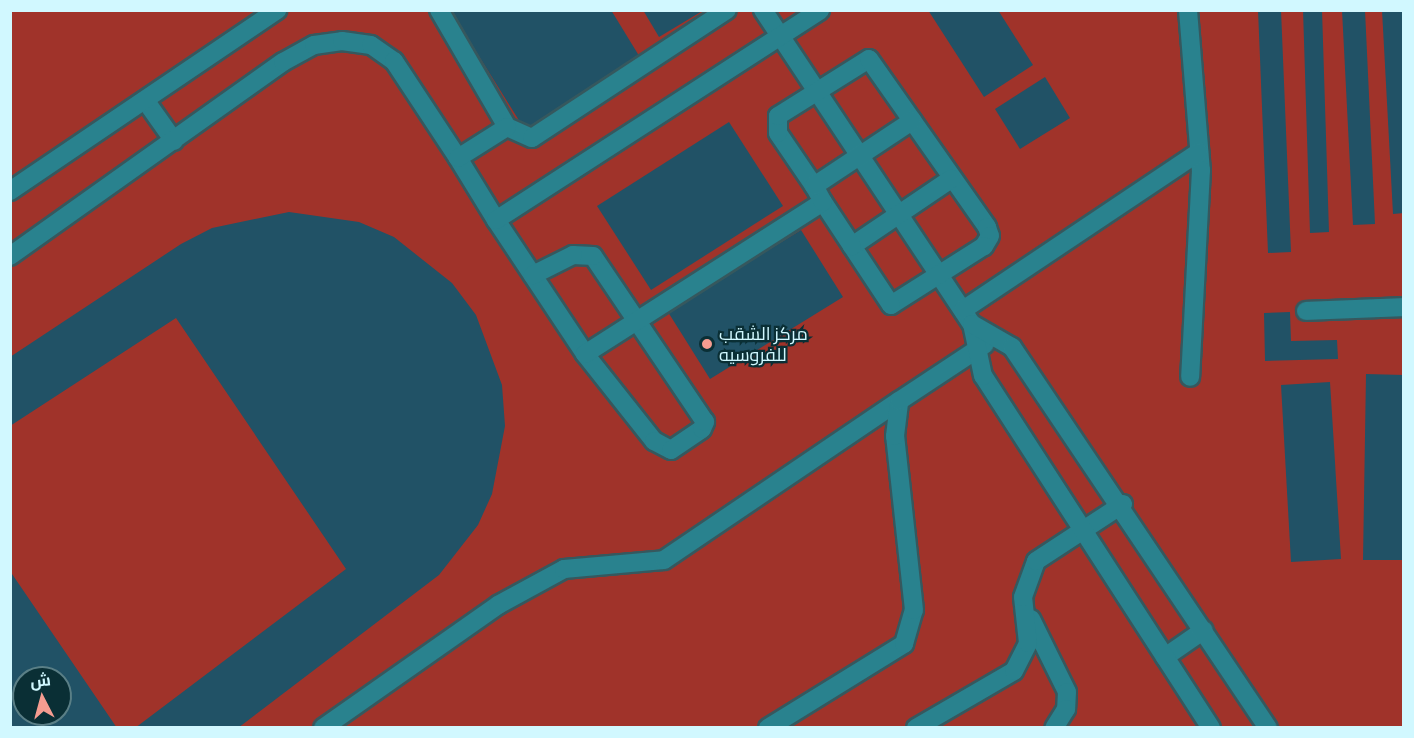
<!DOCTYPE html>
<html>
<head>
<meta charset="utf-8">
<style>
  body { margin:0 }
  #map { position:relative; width:1414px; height:738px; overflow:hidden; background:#163a3f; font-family:Barlow,Cairo,sans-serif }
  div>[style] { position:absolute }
  .green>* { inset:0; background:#a0332a }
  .building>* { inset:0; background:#215266 }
  .roads { filter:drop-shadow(2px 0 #36585e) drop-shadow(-2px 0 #36585e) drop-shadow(0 2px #36585e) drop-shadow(0 -2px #36585e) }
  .minor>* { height:18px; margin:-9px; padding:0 9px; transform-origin:9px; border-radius:9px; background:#29828e }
  .dots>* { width:16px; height:16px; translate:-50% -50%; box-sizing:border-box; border:3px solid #0a2f35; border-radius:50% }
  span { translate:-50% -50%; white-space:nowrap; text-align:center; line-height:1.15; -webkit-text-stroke:4.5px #0a2f35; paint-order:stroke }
  .poi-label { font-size:18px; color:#d1f8ff }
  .left { translate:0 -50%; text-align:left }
  .frame { position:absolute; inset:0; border:12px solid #d1f8ff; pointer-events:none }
  .north { position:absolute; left:12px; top:666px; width:60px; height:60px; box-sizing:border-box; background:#0a2f35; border:2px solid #5a7f86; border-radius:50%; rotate:354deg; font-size:16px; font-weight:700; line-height:24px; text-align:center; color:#d1f8ff }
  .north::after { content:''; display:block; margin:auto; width:21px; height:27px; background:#f59c90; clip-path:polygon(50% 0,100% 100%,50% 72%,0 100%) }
</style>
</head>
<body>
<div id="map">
  <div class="green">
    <div style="clip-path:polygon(evenodd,10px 11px,1403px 11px,1403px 727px,11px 727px,10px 11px,24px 678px,60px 678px,60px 714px,24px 714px,24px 678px)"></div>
  </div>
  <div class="building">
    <div style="clip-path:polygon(450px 10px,611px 10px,641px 59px,525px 130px)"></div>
    <div style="clip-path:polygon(643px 10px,704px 10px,659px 37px)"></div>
    <div style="clip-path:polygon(928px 10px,998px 10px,1033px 65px,984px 97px)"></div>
    <div style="clip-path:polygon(1258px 10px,1281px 10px,1291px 252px,1268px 253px)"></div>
    <div style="clip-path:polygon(1303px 10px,1322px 10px,1329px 232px,1310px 233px)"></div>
    <div style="clip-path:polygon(1342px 10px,1365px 10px,1375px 224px,1353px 225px)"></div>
    <div style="clip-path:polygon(1382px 10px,1404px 10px,1404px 213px,1393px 214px)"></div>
    <div style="clip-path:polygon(1045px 77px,1070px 118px,1020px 149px,995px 109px)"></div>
    <div style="clip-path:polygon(729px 122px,783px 206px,651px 290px,597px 206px)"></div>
    <div style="clip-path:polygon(289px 212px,359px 222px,394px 237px,452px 283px,476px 315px,502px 385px,505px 426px,492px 494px,478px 525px,439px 575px,238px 728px,135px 728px,346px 569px,176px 318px,10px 426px,10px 357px,181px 244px,212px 228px)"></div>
    <div style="clip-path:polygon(801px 230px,843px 297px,710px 379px,668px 312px)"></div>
    <div style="clip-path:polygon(1290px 312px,1291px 341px,1337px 340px,1338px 359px,1265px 361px,1264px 313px)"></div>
    <div style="clip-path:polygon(1366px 374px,1404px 375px,1404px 560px,1363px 560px)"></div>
    <div style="clip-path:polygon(1330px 382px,1341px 559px,1291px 562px,1281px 385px)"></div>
    <div style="clip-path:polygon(evenodd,10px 571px,117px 728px,10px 728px,10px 571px,24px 678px,60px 678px,60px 714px,24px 714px,24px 678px)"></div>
  </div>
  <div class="roads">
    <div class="minor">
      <div style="left:439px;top:10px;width:135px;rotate:59.8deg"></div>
      <div style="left:507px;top:127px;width:27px;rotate:24deg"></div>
      <div style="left:532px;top:138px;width:233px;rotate:-33.3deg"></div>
      <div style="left:763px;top:10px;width:377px;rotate:56.4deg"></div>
      <div style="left:1188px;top:10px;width:161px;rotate:85.4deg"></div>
      <div style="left:1201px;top:170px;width:207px;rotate:93deg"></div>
      <div style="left:145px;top:100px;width:50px;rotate:54.7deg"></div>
      <div style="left:458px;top:158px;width:73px;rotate:58.5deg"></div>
      <div style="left:496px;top:220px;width:161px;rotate:56.4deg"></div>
      <div style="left:585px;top:354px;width:111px;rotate:51.6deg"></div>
      <div style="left:654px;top:441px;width:19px;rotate:28deg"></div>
      <div style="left:671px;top:450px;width:37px;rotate:-34deg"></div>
      <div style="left:702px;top:429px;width:8px;rotate:-67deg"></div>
      <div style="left:705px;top:422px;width:200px;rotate:-124deg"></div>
      <div style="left:593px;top:256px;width:20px;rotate:-177deg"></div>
      <div style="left:573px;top:255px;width:45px;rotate:153.4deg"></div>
      <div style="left:814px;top:186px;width:64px;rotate:-124.2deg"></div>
      <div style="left:778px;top:133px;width:17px;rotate:-90deg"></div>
      <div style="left:778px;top:116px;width:107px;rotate:-32.1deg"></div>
      <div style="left:869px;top:59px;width:205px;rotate:54.9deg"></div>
      <div style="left:987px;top:227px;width:9px;rotate:72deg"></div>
      <div style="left:990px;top:236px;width:12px;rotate:121deg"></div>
      <div style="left:984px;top:246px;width:110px;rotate:147.6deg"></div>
      <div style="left:891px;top:305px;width:71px;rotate:-123.5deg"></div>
      <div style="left:852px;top:246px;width:120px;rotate:-34.1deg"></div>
      <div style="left:10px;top:191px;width:323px;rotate:-34.1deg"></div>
      <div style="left:823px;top:202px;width:53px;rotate:56.6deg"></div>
      <div style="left:496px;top:220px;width:386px;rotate:-32.9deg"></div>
      <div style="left:10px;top:256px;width:335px;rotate:-35.4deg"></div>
      <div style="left:283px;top:62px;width:35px;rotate:-29deg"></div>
      <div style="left:314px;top:45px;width:28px;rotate:-8deg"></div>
      <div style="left:342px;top:41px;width:29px;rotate:8deg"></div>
      <div style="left:371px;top:45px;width:28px;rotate:35deg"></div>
      <div style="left:394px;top:61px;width:116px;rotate:56.6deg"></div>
      <div style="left:458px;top:158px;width:58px;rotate:-32.3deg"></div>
      <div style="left:963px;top:310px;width:284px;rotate:-33.8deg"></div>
      <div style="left:1306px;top:311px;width:98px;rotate:-2.3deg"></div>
      <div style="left:585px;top:354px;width:282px;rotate:-32.6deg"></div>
      <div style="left:823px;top:202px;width:18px;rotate:-119deg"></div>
      <div style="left:814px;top:186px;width:118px;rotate:-33.6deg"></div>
      <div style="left:1031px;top:619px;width:81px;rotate:63.7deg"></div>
      <div style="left:1067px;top:692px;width:17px;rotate:93deg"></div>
      <div style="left:1066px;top:709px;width:22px;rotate:122deg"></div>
      <div style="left:1165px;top:657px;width:47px;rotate:-34.7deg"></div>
      <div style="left:323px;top:728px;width:214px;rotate:-35.1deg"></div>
      <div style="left:498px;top:605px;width:75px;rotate:-28.6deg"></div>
      <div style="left:564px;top:569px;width:100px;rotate:-5.1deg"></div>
      <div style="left:664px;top:560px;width:284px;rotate:-34.1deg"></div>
      <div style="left:768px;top:728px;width:160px;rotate:-31.7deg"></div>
      <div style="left:904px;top:644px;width:35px;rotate:-74deg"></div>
      <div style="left:914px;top:610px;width:175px;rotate:-96.2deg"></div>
      <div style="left:895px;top:436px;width:35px;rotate:-83deg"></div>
      <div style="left:899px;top:401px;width:103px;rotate:-33.5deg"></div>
      <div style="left:916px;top:728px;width:113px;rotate:-30.2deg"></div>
      <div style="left:1014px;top:671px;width:31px;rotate:-63deg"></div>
      <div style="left:1028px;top:643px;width:46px;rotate:-96.2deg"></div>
      <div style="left:1023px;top:597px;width:38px;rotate:-70deg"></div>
      <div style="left:1036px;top:561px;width:104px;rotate:-33.2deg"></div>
      <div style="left:1211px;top:728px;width:419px;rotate:-122.9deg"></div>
      <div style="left:983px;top:376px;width:53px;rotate:-101.9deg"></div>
      <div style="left:972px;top:324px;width:46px;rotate:29.9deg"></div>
      <div style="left:1012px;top:347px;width:459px;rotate:56.1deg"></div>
    </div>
  </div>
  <div class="dots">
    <div style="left:707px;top:344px;background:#f59c90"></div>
  </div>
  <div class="poi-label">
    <span class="left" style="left:719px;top:344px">مركز الشقب<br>للفروسيه</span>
  </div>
  <div class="frame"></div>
  <div class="north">ش</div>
</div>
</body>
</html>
